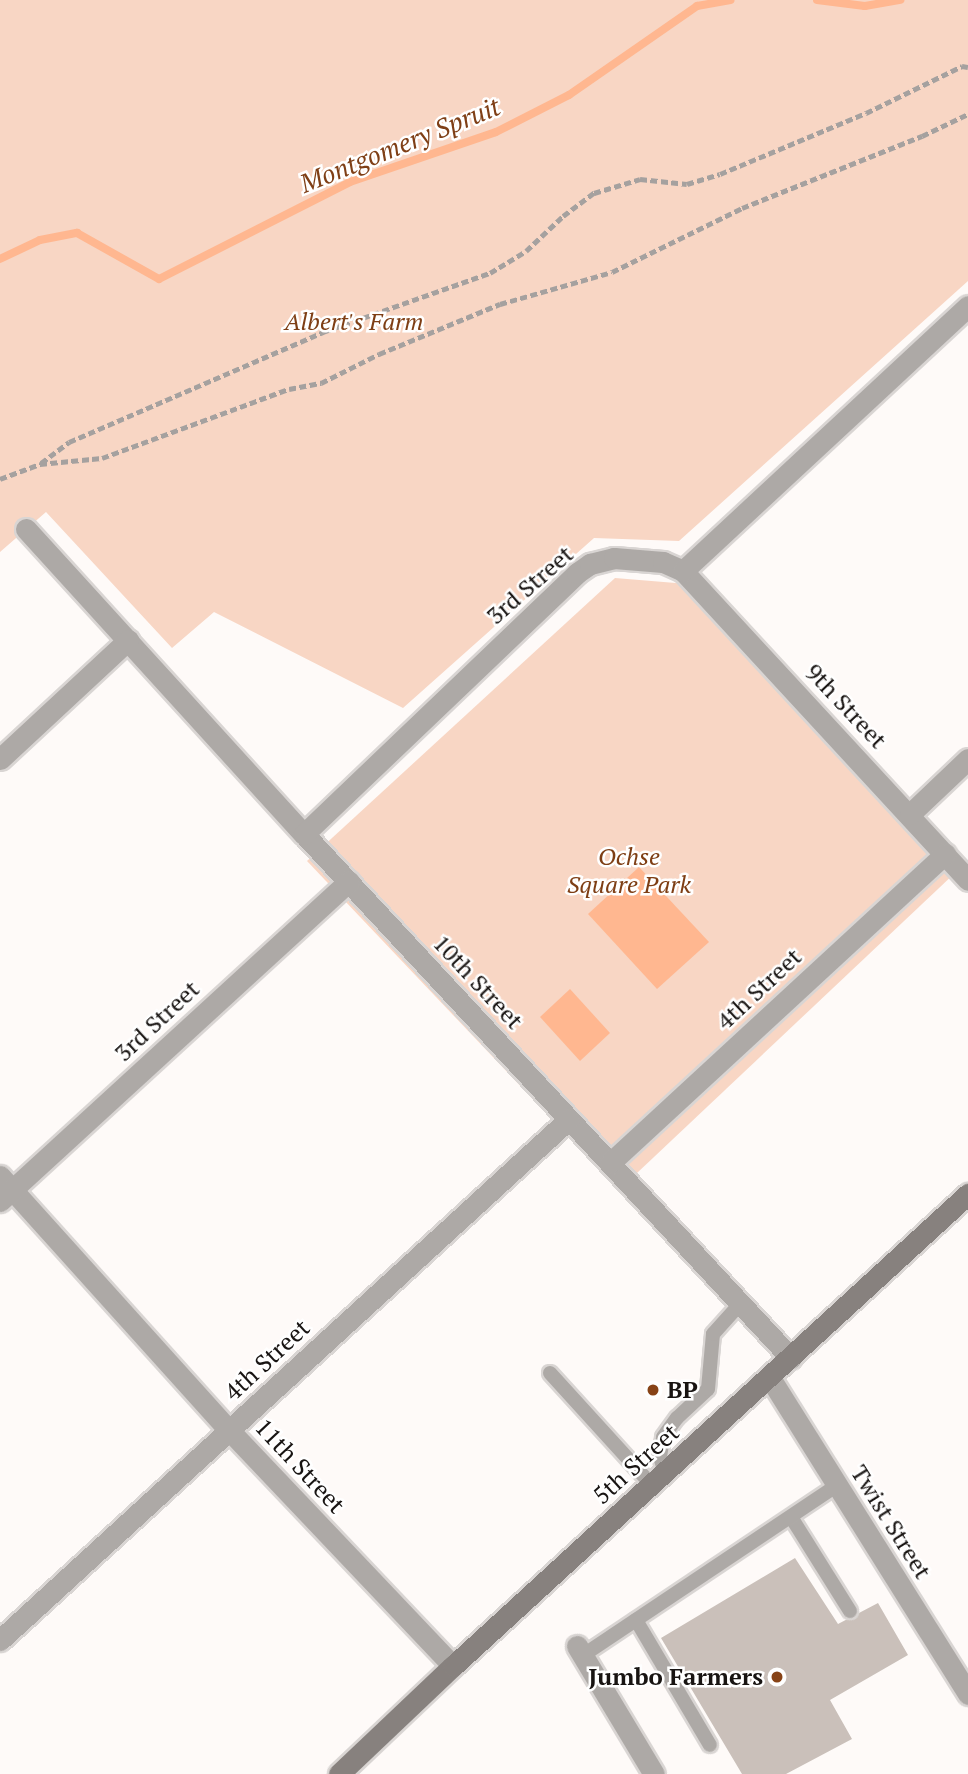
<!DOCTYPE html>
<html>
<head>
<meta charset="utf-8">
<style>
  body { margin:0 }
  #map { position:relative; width:968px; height:1774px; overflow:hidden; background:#fefaf8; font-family:"PT Serif",serif }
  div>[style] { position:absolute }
  .green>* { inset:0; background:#f8d6c4 }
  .water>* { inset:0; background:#ffb790 }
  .stream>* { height:8px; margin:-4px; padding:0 4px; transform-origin:4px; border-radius:4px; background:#ffb790 }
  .building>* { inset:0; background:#cac0ba }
  .path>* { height:4.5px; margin-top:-2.25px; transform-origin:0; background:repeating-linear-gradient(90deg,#a5a19f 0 7px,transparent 0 10.5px) }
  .roads { filter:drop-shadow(2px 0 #d9d5d3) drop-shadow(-2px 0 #d9d5d3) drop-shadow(0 2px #d9d5d3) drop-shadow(0 -2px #d9d5d3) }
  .service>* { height:14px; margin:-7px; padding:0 7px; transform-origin:7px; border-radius:7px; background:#ada9a6 }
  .minor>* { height:21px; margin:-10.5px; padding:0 10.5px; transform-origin:10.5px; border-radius:10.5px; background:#ada9a6 }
  .secondary>* { height:21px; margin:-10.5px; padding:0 10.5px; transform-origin:10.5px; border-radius:10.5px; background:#87817e }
  .dots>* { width:19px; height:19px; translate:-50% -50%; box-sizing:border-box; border:4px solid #fff; border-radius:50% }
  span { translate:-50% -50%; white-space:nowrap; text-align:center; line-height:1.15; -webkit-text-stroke:5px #fff; paint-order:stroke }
  .park-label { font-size:24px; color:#7e3e14; font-style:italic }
  .street-label { font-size:24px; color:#181412 }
  .poi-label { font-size:24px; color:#181412; font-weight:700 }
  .left { translate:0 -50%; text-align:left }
  .right { translate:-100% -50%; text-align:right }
  .water-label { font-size:26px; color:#7f3f16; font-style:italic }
</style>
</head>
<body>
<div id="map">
  <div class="green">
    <div style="clip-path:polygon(0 0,968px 0,968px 281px,679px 541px,594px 538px,403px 708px,214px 612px,172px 648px,46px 512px,0 552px)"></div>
    <div style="clip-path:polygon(615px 578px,700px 585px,956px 872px,619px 1190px,307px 861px)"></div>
  </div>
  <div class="water">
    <div style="clip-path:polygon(639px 867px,709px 942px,657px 989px,588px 914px)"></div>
    <div style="clip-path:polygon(570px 989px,610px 1033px,580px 1061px,540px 1017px)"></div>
  </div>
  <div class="stream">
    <div style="left:817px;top:0;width:48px;rotate:7.1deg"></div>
    <div style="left:865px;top:6px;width:36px;rotate:-10deg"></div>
    <div style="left:0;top:259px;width:44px;rotate:-25.4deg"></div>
    <div style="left:40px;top:240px;width:38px;rotate:-11deg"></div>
    <div style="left:77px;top:233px;width:94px;rotate:29.3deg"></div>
    <div style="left:159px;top:279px;width:214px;rotate:-26.9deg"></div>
    <div style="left:350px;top:182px;width:154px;rotate:-18.9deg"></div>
    <div style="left:496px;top:132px;width:82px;rotate:-26.9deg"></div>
    <div style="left:569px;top:95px;width:156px;rotate:-34.8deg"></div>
    <div style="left:697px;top:6px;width:34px;rotate:-10deg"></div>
  </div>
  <div class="building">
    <div style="clip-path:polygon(795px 1558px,838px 1624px,878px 1603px,908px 1655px,830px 1700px,852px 1739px,786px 1774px,742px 1774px,661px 1638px)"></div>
  </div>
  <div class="path">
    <div style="left:41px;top:463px;width:35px;rotate:-37deg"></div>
    <div style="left:69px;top:442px;width:277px;rotate:-23.4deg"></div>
    <div style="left:323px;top:332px;width:177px;rotate:-19.5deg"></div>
    <div style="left:490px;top:273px;width:42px;rotate:-31.4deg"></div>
    <div style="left:526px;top:251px;width:51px;rotate:-43.4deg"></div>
    <div style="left:563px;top:216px;width:39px;rotate:-37deg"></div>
    <div style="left:594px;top:193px;width:48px;rotate:-16.9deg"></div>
    <div style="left:640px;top:179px;width:47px;rotate:6.1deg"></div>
    <div style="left:687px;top:184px;width:34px;rotate:-17deg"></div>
    <div style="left:720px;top:174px;width:158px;rotate:-22.7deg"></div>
    <div style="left:866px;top:113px;width:107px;rotate:-26.1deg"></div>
    <div style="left:962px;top:66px;width:6px;rotate:9deg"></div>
    <div style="left:0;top:479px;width:43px;rotate:-20.6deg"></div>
    <div style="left:40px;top:464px;width:62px;rotate:-5.5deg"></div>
    <div style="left:102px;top:458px;width:199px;rotate:-20.3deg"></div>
    <div style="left:289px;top:389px;width:33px;rotate:-11deg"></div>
    <div style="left:321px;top:383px;width:65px;rotate:-26.6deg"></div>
    <div style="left:379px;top:354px;width:131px;rotate:-22.5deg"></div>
    <div style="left:500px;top:304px;width:116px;rotate:-15.9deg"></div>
    <div style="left:612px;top:272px;width:145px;rotate:-26.2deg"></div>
    <div style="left:742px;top:208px;width:194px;rotate:-21.8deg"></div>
    <div style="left:922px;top:136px;width:51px;rotate:-25.6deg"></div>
  </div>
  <div class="roads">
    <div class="service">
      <div style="left:550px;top:1373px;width:151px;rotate:47.7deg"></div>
      <div style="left:665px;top:1473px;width:17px;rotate:-107deg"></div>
      <div style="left:660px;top:1457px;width:20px;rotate:-81deg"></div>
      <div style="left:663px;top:1437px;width:24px;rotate:-54deg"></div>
      <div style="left:677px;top:1418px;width:42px;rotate:-43.1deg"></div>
      <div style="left:708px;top:1389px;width:55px;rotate:-84.8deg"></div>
      <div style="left:713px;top:1334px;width:40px;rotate:-48deg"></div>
      <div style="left:791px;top:1517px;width:111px;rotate:57.9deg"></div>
      <div style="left:636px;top:1620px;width:145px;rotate:59.4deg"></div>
      <div style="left:582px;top:1656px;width:307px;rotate:-33.8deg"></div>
    </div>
    <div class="minor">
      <div style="left:26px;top:529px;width:413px;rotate:47.7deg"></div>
      <div style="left:304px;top:834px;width:715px;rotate:47.1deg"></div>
      <div style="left:683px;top:571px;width:420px;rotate:47.3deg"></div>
      <div style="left:0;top:759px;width:175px;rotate:-42.9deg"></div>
      <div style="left:910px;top:814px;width:80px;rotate:-43.5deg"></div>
      <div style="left:304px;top:834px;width:378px;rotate:-43.7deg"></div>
      <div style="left:577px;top:573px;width:16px;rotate:-35deg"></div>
      <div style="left:590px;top:564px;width:25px;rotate:-14deg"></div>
      <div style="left:614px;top:558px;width:49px;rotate:4.7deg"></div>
      <div style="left:663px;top:562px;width:22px;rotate:24deg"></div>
      <div style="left:683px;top:571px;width:389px;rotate:-42.9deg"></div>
      <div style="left:610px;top:1163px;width:456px;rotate:-42.7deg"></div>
      <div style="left:0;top:1176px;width:342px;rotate:48deg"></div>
      <div style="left:229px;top:1430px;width:325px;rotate:46.5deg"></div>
      <div style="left:0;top:1201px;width:473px;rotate:-42.5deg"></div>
      <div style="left:770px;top:1378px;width:373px;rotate:57.9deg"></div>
      <div style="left:0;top:1640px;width:771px;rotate:-42.48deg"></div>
      <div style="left:577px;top:1646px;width:149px;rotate:59deg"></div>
    </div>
    <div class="secondary">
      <div style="left:339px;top:1774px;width:157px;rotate:-43.5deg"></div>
      <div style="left:453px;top:1666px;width:699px;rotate:-42.51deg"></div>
    </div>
  </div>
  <div class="dots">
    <div style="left:653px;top:1390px;background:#874317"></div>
    <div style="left:777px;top:1677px;background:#874317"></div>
  </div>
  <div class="park-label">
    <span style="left:354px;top:322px">Albert's Farm</span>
    <span style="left:629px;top:871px">Ochse<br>Square Park</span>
  </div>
  <div class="street-label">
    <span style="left:530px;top:585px;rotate:-41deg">3rd Street</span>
    <span style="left:846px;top:706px;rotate:47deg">9th Street</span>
    <span style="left:478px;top:982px;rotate:47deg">10th Street</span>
    <span style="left:759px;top:989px;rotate:-43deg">4th Street</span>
    <span style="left:157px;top:1021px;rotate:-43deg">3rd Street</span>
    <span style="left:267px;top:1360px;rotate:-43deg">4th Street</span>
    <span style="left:636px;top:1464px;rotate:-42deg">5th Street</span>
    <span style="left:300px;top:1466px;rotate:47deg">11th Street</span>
    <span style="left:891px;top:1522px;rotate:58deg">Twist Street</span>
  </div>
  <div class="poi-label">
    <span class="left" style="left:667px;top:1390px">BP</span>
    <span class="right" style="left:763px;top:1677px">Jumbo Farmers</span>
  </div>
  <div class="water-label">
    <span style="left:400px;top:145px;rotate:-22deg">Montgomery Spruit</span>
  </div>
</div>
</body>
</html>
